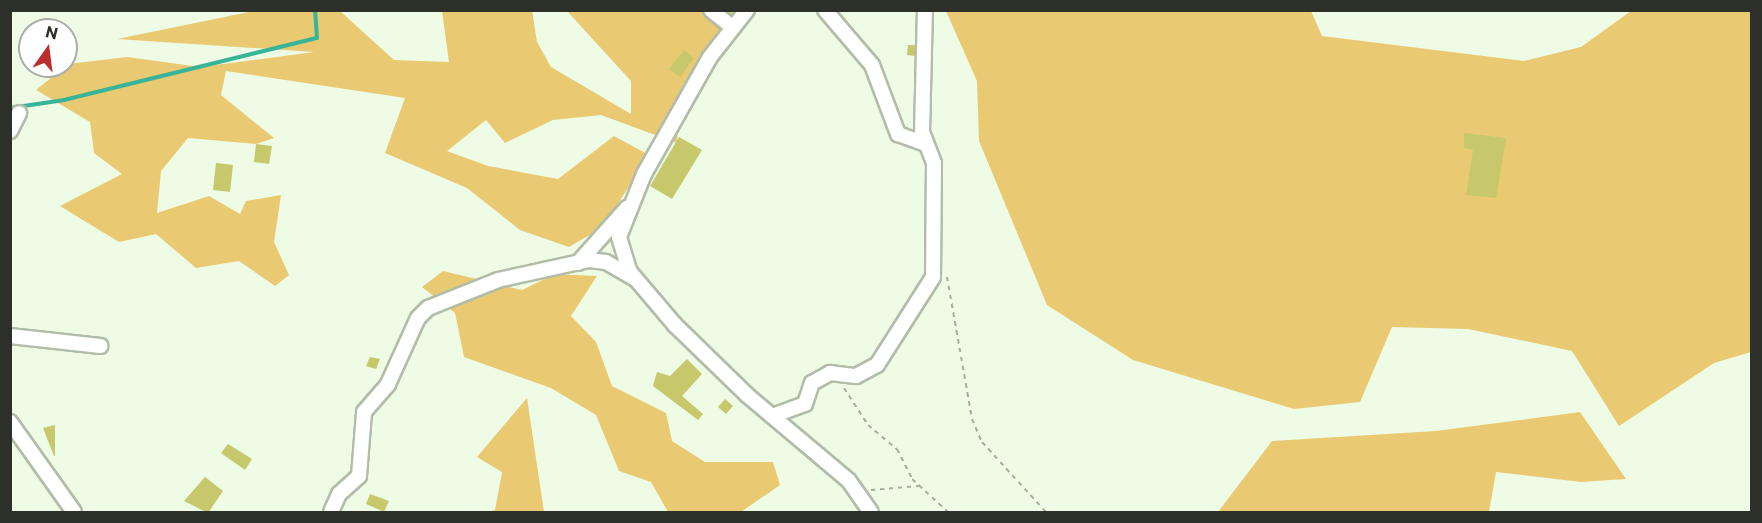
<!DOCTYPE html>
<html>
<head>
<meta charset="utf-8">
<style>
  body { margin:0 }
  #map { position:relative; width:1762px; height:523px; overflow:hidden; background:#eefbe5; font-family:Commissioner,sans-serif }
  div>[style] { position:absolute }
  .green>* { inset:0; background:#eac973 }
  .stream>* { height:4px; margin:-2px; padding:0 2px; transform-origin:2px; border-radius:2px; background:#38b598 }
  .building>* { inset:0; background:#c6c86b }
  .path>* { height:2px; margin-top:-1px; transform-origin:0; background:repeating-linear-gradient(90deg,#a6af9e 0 4.5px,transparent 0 9px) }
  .roads { filter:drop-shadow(2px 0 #b1bda8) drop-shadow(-2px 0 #b1bda8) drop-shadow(0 2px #b1bda8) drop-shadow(0 -2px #b1bda8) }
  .minor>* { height:14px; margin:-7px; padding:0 7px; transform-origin:7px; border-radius:7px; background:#fff }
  span { translate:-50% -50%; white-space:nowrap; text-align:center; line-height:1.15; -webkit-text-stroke:4.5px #fff; paint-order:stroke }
  .frame { position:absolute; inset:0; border:12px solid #2c3028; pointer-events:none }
  .north { position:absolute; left:18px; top:18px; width:60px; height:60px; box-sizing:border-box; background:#fff; border:2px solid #abaca9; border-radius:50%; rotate:14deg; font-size:16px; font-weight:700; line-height:24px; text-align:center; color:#2c3028 }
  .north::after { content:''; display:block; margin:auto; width:21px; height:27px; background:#bc2d30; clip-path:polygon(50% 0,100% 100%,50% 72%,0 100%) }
</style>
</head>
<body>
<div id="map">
  <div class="green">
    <div style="clip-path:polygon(532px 10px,537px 42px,551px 67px,631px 114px,631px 81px,567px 11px,740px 11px,680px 98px,677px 143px,601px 115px,553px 120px,505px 143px,486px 120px,447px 151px,488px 166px,558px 179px,614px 136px,649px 155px,603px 227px,569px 247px,520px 230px,467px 188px,385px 153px,405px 98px,226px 71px,221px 95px,274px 138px,256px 144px,188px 138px,161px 171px,157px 213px,209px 196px,240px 214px,246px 201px,281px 195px,274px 242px,289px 275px,275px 286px,239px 261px,196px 268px,156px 234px,119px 242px,60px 206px,122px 174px,94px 153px,90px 122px,36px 90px,68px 64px,127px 57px,200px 67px,314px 52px,117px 39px,254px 11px,340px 11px,394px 60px,449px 62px,442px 11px)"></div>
    <div style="clip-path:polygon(946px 11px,1311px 11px,1322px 36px,1524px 61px,1581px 47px,1631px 11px,1751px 11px,1751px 352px,1714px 363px,1619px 426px,1572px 351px,1468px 329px,1392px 327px,1360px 402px,1294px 409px,1133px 360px,1047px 305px,979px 141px,977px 81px)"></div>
    <div style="clip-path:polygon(443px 271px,522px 290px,555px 274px,597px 276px,571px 316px,596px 342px,612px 386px,666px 413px,672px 441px,705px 462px,773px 462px,780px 485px,741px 512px,668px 512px,651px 482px,619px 471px,596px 415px,551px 388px,464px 357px,455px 313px,422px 287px)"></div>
    <div style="clip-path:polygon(527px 398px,544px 512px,487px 512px,495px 510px,502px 472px,477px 457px)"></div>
    <div style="clip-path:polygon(1580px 412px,1626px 479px,1581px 482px,1496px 472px,1489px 512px,1218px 512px,1272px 441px,1436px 431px)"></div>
  </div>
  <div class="stream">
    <div style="left:10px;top:108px;width:55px;rotate:-8.4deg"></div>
    <div style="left:64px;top:100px;width:260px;rotate:-13.8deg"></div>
    <div style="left:317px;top:38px;width:28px;rotate:-94deg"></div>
  </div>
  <div class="building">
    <div style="clip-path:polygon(908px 45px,915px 45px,915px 56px,907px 55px)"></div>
    <div style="clip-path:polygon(684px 50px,694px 58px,680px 77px,669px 69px)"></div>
    <div style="clip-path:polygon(1464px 133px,1506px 138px,1496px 198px,1466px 195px,1473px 150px,1464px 148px)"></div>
    <div style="clip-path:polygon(679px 137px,702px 150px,672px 199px,650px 186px)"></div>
    <div style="clip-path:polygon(256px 144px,272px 146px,269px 164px,254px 162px)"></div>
    <div style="clip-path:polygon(216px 163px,233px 165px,230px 192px,213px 190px)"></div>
    <div style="clip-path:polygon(370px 357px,380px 359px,376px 369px,366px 366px)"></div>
    <div style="clip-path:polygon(687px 359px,702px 374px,682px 396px,703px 414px,698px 420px,653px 386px,657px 372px,670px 376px)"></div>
    <div style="clip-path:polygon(725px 399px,733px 406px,726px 414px,718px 407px)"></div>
    <div style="clip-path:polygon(55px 425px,55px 456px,54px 456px,43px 428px)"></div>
    <div style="clip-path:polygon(228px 444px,252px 459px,245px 470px,221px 453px)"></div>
    <div style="clip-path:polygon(205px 477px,223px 491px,208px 513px,184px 501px)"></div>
    <div style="clip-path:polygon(370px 494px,389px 501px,384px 512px,366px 504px)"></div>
  </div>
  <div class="path">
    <div style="left:947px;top:277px;width:144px;rotate:80deg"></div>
    <div style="left:972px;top:419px;width:25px;rotate:67deg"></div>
    <div style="left:982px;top:442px;width:95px;rotate:47.6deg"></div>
    <div style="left:844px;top:388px;width:44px;rotate:57deg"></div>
    <div style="left:868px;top:425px;width:38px;rotate:40deg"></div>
    <div style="left:897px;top:449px;width:34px;rotate:63deg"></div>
    <div style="left:912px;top:479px;width:49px;rotate:42.5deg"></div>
    <div style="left:871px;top:490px;width:48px;rotate:-4.8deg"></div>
  </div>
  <div class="roads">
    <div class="minor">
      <div style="left:711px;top:10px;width:28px;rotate:39deg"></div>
      <div style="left:747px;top:10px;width:60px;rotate:128.2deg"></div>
      <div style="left:710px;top:57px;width:134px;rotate:119.4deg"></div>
      <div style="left:644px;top:174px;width:68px;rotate:111.6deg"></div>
      <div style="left:619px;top:237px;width:37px;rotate:73deg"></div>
      <div style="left:630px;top:272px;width:70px;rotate:49.7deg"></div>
      <div style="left:675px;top:325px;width:100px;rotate:44.2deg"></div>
      <div style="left:747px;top:395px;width:133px;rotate:40.1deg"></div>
      <div style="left:849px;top:481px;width:38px;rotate:55deg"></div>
      <div style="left:825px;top:10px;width:72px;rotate:49.5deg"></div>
      <div style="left:872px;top:65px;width:74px;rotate:69.4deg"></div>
      <div style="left:898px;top:134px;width:30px;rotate:20deg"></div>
      <div style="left:10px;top:131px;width:20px;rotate:-63deg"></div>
      <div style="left:578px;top:263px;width:74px;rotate:-48.3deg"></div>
      <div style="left:10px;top:336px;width:91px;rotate:6.3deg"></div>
      <div style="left:772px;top:416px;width:35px;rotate:-20deg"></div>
      <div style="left:805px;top:404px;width:22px;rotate:-72deg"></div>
      <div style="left:812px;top:383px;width:21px;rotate:-29deg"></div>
      <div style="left:830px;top:373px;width:26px;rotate:7deg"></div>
      <div style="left:856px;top:376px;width:24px;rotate:-28deg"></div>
      <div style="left:877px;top:365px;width:104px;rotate:-57.5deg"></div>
      <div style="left:933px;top:277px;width:114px;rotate:-89.5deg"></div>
      <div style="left:934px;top:163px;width:33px;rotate:-111deg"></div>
      <div style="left:922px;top:132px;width:122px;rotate:-88.6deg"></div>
      <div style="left:10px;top:422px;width:110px;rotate:54.6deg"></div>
      <div style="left:331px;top:512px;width:20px;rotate:-66deg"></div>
      <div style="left:339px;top:494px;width:27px;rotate:-42deg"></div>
      <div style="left:359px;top:476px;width:64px;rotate:-85.5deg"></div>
      <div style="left:364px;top:412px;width:37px;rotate:-49deg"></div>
      <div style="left:388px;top:384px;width:72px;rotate:-65.6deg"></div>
      <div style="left:418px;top:318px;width:14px;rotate:-45deg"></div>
      <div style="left:428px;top:308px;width:75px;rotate:-21.8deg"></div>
      <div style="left:498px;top:280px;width:93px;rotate:-12.4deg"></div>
      <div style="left:589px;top:260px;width:17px;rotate:7deg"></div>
      <div style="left:606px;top:262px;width:34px;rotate:30deg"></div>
    </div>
  </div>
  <div class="frame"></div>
  <div class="north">N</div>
</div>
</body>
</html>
